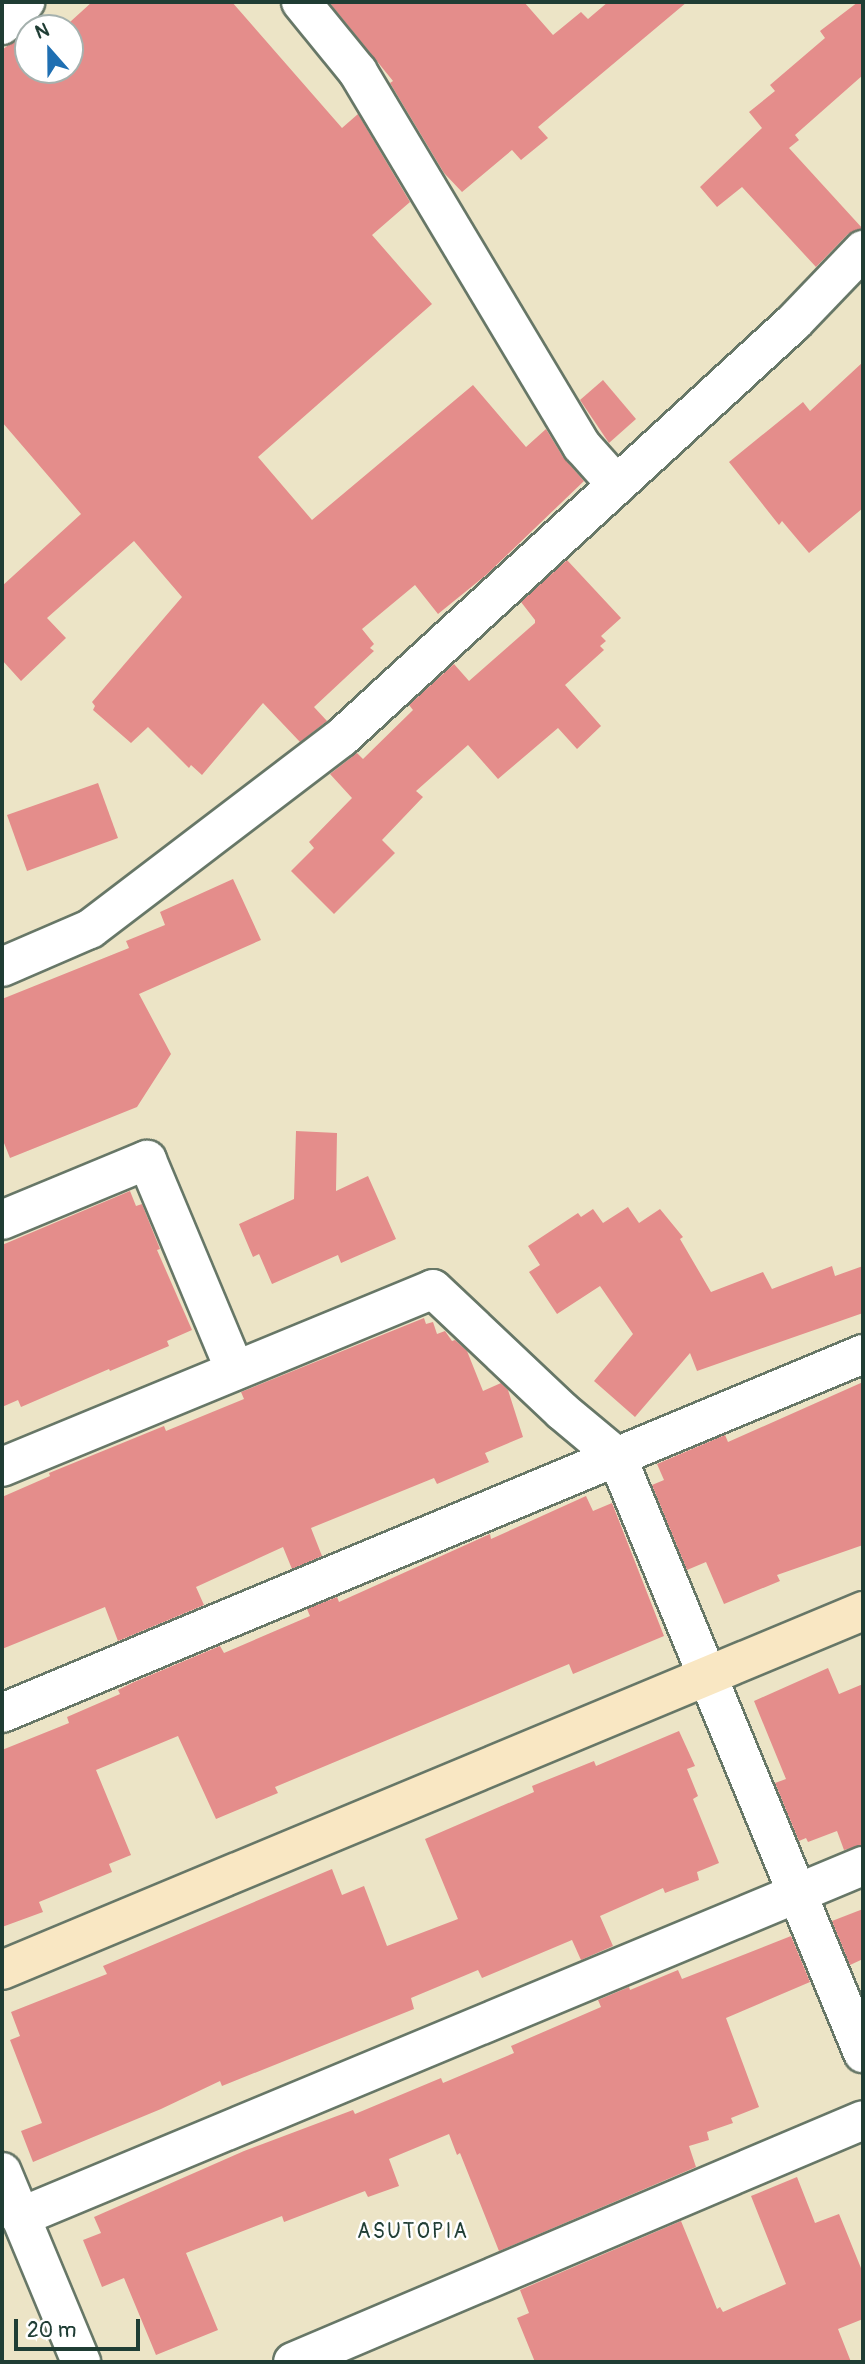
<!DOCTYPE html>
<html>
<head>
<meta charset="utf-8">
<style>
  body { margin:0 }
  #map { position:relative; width:865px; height:2364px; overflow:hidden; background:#ece4c6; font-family:Pangolin,sans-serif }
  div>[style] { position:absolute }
  .building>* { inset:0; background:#e48d8b }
  .roads { filter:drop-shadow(2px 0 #677767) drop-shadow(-2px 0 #677767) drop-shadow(0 2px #677767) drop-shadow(0 -2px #677767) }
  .street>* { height:38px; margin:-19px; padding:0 19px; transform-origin:19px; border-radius:19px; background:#fff }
  .secondary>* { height:38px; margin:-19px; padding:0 19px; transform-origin:19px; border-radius:19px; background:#f9e7c3 }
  span { translate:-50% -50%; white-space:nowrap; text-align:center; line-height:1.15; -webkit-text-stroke:5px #fff; paint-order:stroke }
  .neighbourhood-label { font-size:21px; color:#1f3d34; letter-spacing:2px }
  .frame { position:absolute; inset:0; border:4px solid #1f3d34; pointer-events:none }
  .north { position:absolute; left:14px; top:14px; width:70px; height:70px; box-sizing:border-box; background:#fff; border:2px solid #a5b1ae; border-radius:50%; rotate:339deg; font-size:19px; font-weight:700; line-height:28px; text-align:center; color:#1f3d34 }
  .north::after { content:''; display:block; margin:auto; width:24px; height:32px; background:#1f6fb2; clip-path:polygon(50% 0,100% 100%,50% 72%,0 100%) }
  .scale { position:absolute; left:14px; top:2319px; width:126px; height:32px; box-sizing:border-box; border:4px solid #1f3d34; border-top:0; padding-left:9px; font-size:21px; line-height:24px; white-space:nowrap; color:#1f3d34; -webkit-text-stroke:5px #fff; paint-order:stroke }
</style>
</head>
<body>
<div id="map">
  <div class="building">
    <div style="clip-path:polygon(92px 2px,232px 2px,342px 128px,358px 114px,410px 202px,372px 235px,432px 304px,258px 457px,312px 520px,473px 385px,526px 447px,546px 429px,563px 457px,584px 481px,486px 575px,438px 614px,415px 585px,362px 629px,374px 644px,370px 648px,374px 651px,314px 707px,327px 721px,300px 742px,263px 703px,202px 775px,191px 765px,189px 768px,148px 727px,131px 743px,93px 710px,95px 706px,92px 702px,182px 597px,134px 541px,47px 618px,66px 638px,21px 681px,2px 660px,2px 586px,81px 514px,2px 422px,2px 50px,28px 30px,28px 70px,70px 70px,70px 22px)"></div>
    <div style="clip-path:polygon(329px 2px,524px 2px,553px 35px,581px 12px,588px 19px,608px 2px,687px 2px,538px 127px,548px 138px,521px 160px,512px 150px,462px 192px,444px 173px,390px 83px,393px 81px)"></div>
    <div style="clip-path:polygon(858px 2px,863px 2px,863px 75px,795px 135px,799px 140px,789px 148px,863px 229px,848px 234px,816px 267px,742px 187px,717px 207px,700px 187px,762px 128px,749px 112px,775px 91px,770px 85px,825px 38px,820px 31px)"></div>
    <div style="clip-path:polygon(863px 362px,863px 508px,809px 553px,782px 521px,779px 525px,729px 462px,803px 402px,810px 411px)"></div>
    <div style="clip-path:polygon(603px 380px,636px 419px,609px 443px,580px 400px)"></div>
    <div style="clip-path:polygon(567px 560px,621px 618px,601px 636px,606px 641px,600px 646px,604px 650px,565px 685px,601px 726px,577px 749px,558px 728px,498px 779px,468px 745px,416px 791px,423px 797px,382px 840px,395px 853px,334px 914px,291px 871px,314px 848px,309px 842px,352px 798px,330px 774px,357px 753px,363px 759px,413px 710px,409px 705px,454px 664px,469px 681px,535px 623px,535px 620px,521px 602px)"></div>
    <div style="clip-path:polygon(98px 783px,118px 838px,27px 871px,7px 815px)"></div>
    <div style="clip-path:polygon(233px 879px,261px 940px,139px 994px,171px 1054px,137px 1107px,10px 1158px,2px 1138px,2px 999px,129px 948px,126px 941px,165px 925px,160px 912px)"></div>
    <div style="clip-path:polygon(296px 1131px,337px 1133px,336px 1191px,368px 1176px,396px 1239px,341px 1263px,338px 1255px,272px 1284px,259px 1254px,253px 1257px,239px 1224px,294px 1199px)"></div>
    <div style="clip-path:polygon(130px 1191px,136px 1206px,142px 1204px,160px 1249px,157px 1250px,192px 1330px,167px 1341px,169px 1346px,110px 1371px,109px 1369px,21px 1407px,18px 1400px,2px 1407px,2px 1245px)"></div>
    <div style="clip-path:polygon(628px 1207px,639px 1223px,660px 1209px,683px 1237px,680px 1239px,711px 1292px,763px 1272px,772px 1289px,832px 1266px,835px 1276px,863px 1266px,863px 1313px,697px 1371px,690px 1353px,635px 1417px,594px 1381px,633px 1334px,600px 1286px,557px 1314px,529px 1272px,540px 1265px,528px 1246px,578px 1213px,581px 1217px,593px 1209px,603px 1223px)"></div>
    <div style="clip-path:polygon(424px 1318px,426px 1324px,433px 1322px,437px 1334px,445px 1331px,452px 1341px,455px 1340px,467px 1351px,483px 1391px,501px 1383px,508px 1390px,523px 1437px,485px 1453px,489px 1462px,437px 1484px,434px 1478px,311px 1528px,322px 1556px,292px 1569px,283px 1547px,196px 1587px,204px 1605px,118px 1641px,105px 1607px,2px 1649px,2px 1497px,50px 1476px,49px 1473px,164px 1426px,166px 1431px,244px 1399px,241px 1392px)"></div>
    <div style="clip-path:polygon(863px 1382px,863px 1545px,777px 1575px,780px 1581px,724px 1604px,706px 1562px,687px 1570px,652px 1485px,664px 1480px,657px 1464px,725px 1435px,728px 1442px)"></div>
    <div style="clip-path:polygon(586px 1496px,593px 1511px,612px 1503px,664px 1636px,573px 1674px,569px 1664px,275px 1787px,278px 1793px,216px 1819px,178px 1736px,96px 1770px,131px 1855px,109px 1864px,112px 1872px,39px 1902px,43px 1912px,2px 1927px,2px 1750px,69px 1723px,67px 1717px,120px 1694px,118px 1690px,134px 1682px,220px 1646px,224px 1653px,310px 1616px,307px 1609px,337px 1597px,339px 1602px,490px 1534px,491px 1539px)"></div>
    <div style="clip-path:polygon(828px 1668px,839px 1694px,863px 1684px,863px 1845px,844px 1850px,837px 1831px,808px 1842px,806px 1838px,799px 1841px,775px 1783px,786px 1779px,754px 1701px)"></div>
    <div style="clip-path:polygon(679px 1731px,695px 1766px,687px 1769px,698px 1796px,693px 1799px,719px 1863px,697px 1872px,699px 1880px,665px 1893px,663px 1888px,600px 1916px,613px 1946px,581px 1960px,572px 1940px,482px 1978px,478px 1970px,411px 1998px,414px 2009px,222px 2086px,220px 2081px,161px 2109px,33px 2162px,21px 2131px,42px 2123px,10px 2040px,20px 2036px,11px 2012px,107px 1974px,103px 1966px,332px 1869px,342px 1895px,364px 1886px,387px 1946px,458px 1919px,425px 1839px,534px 1792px,532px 1786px,594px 1761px,596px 1766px)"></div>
    <div style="clip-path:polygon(863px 1909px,863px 1959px,850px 1965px,832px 1921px)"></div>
    <div style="clip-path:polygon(791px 1936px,810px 1982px,726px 2018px,759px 2107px,731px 2118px,733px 2123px,707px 2132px,709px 2140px,689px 2146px,696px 2167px,499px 2251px,460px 2153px,457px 2155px,449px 2134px,389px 2159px,399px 2186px,368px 2197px,365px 2191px,284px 2222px,282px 2216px,186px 2253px,218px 2330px,156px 2355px,124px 2278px,102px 2287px,83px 2240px,101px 2233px,94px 2217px,244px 2151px,353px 2110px,355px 2114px,441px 2078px,443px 2083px,514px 2053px,511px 2046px,601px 2007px,598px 2000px,629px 1987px,630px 1990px,678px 1970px,682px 1979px)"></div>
    <div style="clip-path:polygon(797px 2177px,815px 2223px,839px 2214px,863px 2273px,863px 2319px,838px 2329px,851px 2362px,535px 2362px,517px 2318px,529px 2313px,520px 2290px,681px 2221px,717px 2309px,720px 2307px,723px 2312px,786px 2284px,751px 2196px)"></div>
  </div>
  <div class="roads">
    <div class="street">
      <div style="left:301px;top:2px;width:90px;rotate:50.8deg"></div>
      <div style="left:358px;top:72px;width:436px;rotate:59.1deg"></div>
      <div style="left:582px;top:446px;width:52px;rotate:48.1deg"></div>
      <div style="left:2px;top:25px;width:33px;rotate:-45deg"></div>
      <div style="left:2px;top:967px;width:96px;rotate:-23.4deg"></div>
      <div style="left:90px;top:929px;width:315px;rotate:-37.3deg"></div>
      <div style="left:341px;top:738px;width:615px;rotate:-42.56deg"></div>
      <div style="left:794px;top:322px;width:100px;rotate:-46.2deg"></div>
      <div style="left:2px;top:1220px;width:157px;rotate:-22.5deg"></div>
      <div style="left:147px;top:1160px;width:228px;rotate:67.3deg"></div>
      <div style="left:2px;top:1467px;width:466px;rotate:-22.4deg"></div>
      <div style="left:433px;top:1289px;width:178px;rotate:43.4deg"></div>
      <div style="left:562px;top:1411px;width:72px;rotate:39.9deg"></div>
      <div style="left:617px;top:1457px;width:645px;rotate:67.57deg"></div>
      <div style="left:2px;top:1713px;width:933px;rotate:-22.63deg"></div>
      <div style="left:2px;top:2172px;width:206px;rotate:67.4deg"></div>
      <div style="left:20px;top:2217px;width:913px;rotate:-22.61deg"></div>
      <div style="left:293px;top:2362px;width:619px;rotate:-23deg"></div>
    </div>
    <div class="secondary">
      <div style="left:2px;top:1970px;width:933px;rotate:-22.63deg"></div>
    </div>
  </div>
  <div class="neighbourhood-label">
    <span style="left:413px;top:2232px">ASUTOPIA</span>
  </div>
  <div class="frame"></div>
  <div class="north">N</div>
  <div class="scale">20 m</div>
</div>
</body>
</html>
